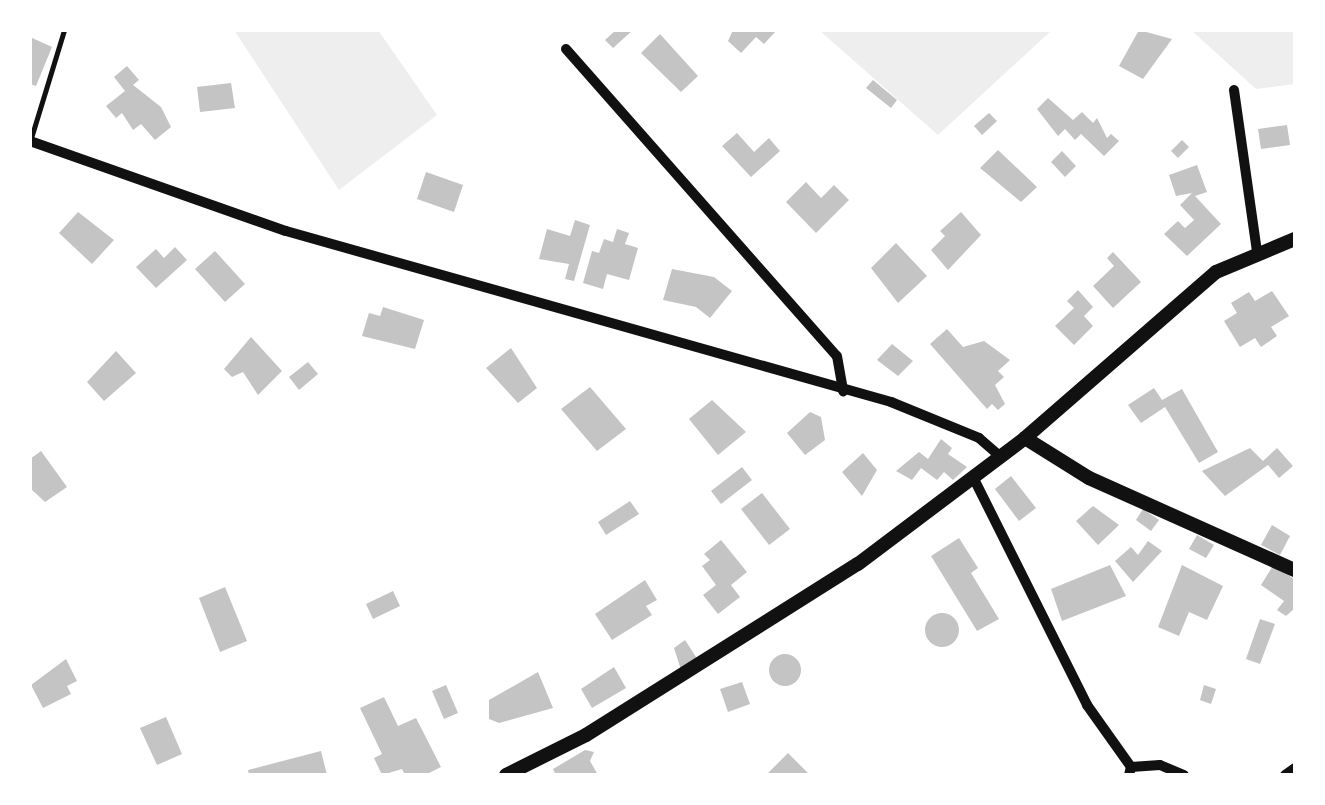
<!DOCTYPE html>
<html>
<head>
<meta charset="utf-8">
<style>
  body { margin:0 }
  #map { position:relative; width:1325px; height:805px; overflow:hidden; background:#fff; font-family:Helvetica,sans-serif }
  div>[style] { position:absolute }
  .green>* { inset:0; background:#eee }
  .building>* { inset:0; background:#c4c4c4 }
  .round { border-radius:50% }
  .service>* { height:5px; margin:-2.5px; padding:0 2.5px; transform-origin:2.5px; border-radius:2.5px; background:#111 }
  .minor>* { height:10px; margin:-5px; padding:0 5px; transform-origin:5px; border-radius:5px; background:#111 }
  .tertiary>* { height:14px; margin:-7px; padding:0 7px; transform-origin:7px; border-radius:7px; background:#111 }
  span { translate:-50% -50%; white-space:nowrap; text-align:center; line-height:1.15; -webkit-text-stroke:8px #fff; paint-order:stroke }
  .frame { position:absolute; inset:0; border:32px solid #fff; pointer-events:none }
</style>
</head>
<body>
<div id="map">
  <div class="green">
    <div style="clip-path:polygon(234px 30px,378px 30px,437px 115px,339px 190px)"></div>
    <div style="clip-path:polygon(819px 30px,1052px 30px,938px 135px)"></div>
    <div style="clip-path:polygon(1191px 30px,1295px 30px,1295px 84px,1256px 89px)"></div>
  </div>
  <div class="building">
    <div style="clip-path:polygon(616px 30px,633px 30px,613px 48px,605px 40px)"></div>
    <div style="clip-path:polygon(733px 30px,773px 30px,775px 32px,764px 44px,756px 37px,741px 53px,728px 41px)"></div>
    <div style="clip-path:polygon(1139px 30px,1172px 39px,1143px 79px,1119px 66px)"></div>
    <div style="clip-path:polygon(660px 34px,698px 76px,681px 92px,641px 53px)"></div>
    <div style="clip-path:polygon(30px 37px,52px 47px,36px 86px,30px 84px)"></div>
    <div style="clip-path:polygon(127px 66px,139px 80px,133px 85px,161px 107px,171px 127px,155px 140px,141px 124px,133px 130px,122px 113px,116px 118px,106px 106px,125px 91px,114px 77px)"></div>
    <div style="clip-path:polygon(873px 80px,897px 100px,891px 108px,866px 88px)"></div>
    <div style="clip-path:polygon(231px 83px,235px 108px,200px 112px,197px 87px)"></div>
    <div style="clip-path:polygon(1048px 98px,1073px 120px,1082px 112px,1093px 123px,1097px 118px,1107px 138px,1111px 134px,1119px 141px,1104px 156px,1081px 134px,1075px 140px,1065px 129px,1058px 136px,1037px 109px)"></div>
    <div style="clip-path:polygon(989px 113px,997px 121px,982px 135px,974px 126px)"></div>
    <div style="clip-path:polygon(1287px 125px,1290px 145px,1261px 149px,1258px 129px)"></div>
    <div style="clip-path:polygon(737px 133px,754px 152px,769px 138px,780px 151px,751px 177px,722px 146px)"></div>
    <div style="clip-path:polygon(1182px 140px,1189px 147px,1178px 158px,1171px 151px)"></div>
    <div style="clip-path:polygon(998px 150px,1037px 187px,1021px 202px,980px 168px)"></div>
    <div style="clip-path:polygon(1062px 151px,1076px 166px,1065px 177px,1051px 162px)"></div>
    <div style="clip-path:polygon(1197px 165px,1207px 192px,1195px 196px,1221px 224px,1187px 256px,1164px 234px,1178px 221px,1185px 228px,1194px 220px,1180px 205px,1192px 193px,1176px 196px,1169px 175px)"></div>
    <div style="clip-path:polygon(426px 172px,463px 185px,454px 212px,417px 199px)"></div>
    <div style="clip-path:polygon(806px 182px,821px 198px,834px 185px,849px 200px,816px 233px,786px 202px)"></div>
    <div style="clip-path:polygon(78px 212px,114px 240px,92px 264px,59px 233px)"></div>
    <div style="clip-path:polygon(961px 212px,981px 235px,948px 270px,931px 250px,945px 236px,940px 231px)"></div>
    <div style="clip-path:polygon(575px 220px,590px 225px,574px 281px,565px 279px,569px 264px,539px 259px,547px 229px,570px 236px)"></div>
    <div style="clip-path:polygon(617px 229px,629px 233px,625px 244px,638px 248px,629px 280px,607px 274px,603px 289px,583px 283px,592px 251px,599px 253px,604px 239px,613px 242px)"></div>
    <div style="clip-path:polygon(896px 243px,927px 276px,898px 303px,871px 268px)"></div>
    <div style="clip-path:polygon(175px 247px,187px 260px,156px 288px,136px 267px,156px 249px,164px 258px)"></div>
    <div style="clip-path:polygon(215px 251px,245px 284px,225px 302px,195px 269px)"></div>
    <div style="clip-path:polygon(1113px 252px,1141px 282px,1113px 308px,1093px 286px,1114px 266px,1107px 258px)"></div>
    <div style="clip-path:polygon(672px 269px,714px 277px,732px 291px,710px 318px,696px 307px,663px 300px)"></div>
    <div style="clip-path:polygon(1078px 290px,1093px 307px,1084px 316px,1093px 326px,1074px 345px,1055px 326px,1074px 308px,1067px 301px)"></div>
    <div style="clip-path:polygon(1272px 291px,1289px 316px,1271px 327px,1277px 336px,1261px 347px,1255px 338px,1240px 347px,1224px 321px,1237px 313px,1231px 303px,1249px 292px,1255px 301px)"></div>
    <div style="clip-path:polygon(383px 307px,424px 320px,415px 349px,362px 336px,369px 313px,380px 316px)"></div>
    <div style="clip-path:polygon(947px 329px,963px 347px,984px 341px,1010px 360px,998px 371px,1004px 377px,995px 385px,1005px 404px,998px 410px,992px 404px,987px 409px,930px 344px)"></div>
    <div style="clip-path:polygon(251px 337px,282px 371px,258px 395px,243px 372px,232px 377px,224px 369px)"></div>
    <div style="clip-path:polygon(892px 344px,913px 361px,898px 376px,877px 360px)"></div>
    <div style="clip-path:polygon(511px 348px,537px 388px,518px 403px,486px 368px)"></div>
    <div style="clip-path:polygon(116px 351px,136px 373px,104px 401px,87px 382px)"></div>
    <div style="clip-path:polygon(308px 362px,318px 374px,299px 390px,289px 377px)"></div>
    <div style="clip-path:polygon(590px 387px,626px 429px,597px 451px,561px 409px)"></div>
    <div style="clip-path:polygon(1154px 388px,1162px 400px,1182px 389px,1218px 452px,1199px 463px,1165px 407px,1141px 423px,1128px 405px)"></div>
    <div style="clip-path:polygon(712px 400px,746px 432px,718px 455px,689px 419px)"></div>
    <div style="clip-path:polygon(810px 412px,821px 417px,825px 440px,805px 455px,787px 433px)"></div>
    <div style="clip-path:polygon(941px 439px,952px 448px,948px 454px,967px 467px,953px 480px,944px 472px,937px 480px,921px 468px,912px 480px,896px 471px,919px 452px,928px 459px)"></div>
    <div style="clip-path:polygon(1250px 448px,1263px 461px,1277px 448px,1293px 466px,1279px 478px,1268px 465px,1225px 496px,1202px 471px)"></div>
    <div style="clip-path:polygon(41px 451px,67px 487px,45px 502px,30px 488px,30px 459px)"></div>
    <div style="clip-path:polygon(863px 453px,877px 470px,862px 496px,842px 472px)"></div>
    <div style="clip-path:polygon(742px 467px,752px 480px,721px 504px,711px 491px)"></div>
    <div style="clip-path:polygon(1011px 476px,1036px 508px,1019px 521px,995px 489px)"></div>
    <div style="clip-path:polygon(762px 493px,790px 529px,769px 545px,741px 509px)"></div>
    <div style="clip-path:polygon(630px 501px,639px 514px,606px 535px,598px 522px)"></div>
    <div style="clip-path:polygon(1093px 506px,1119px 525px,1098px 545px,1076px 521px)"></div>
    <div style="clip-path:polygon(1143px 509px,1159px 520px,1151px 531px,1136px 520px)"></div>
    <div style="clip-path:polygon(1272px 525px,1290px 536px,1280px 555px,1261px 545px)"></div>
    <div style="clip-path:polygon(1197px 535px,1214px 545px,1206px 558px,1189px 549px)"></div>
    <div style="clip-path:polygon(959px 538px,978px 568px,971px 573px,999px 619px,977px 631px,931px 556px)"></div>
    <div style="clip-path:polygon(721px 540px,747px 572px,731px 585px,740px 597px,718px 614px,703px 595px,716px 585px,702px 566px,710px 560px,704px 554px)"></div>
    <div style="clip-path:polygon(1148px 541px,1162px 551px,1133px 582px,1115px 561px,1131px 547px,1138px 555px)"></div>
    <div style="clip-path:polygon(1274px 564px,1295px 580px,1295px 608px,1286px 616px,1277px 610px,1284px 601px,1261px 585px)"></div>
    <div style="clip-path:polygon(1110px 565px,1126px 596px,1062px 621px,1051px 589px)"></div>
    <div style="clip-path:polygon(1182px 565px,1223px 586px,1207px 620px,1189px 612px,1179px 636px,1158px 627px)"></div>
    <div style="clip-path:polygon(645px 580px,657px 600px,646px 606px,652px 615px,612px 640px,595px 614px)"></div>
    <div style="clip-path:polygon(225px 587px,247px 641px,220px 652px,199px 598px)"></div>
    <div style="clip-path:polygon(393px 591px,400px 606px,373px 619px,366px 604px)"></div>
    <div class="round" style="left:925px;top:613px;width:34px;height:34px"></div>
    <div style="clip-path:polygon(1260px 619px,1275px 624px,1260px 664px,1246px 659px)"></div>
    <div style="clip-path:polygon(685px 640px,698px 660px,681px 670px,674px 648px)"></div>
    <div class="round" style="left:769px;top:654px;width:32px;height:32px"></div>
    <div style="clip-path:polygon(66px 659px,77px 681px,67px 686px,71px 694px,43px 708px,31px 685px)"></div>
    <div style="clip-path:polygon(614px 667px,626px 688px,592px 708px,581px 689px)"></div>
    <div style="clip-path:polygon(538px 672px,553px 708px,499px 723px,489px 719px,489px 700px)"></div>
    <div style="clip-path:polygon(742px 682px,750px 704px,728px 712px,720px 689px)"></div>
    <div style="clip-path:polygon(446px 685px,458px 713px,444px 719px,432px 691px)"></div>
    <div style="clip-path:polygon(1204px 685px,1216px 689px,1211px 704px,1200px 700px)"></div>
    <div style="clip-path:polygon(384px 697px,398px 726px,416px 718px,441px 767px,425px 775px,405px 775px,402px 769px,382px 775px,374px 758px,382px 754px,360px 708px)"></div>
    <div style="clip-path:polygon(166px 717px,182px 754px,157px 765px,140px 728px)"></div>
    <div style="clip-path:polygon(585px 750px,594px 752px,590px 761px,598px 775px,556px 775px,553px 769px)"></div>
    <div style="clip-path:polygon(321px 751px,327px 775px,249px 775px,248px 770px)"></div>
    <div style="clip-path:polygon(788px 753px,810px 775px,758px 775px,767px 774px)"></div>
  </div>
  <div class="service">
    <div style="left:31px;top:138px;width:113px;rotate:-73deg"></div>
  </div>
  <div class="minor">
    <div style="left:566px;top:49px;width:409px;rotate:48.6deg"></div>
    <div style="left:837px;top:356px;width:36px;rotate:80deg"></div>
    <div style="left:1234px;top:90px;width:164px;rotate:81.9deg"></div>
    <div style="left:30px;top:141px;width:271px;rotate:19.4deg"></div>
    <div style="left:286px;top:231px;width:629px;rotate:15.78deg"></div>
    <div style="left:891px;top:402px;width:95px;rotate:22.2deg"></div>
    <div style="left:979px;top:438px;width:29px;rotate:41deg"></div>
    <div style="left:974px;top:479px;width:253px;rotate:63.4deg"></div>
    <div style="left:1087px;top:705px;width:76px;rotate:54.6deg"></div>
    <div style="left:1131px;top:767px;width:8px;rotate:104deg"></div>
    <div style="left:1131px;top:767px;width:29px;rotate:-4deg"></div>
    <div style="left:1160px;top:765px;width:26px;rotate:23deg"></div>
    <div style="left:1285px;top:775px;width:12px;rotate:-35deg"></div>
  </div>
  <div class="tertiary">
    <div style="left:1025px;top:438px;width:75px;rotate:32deg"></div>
    <div style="left:1089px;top:478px;width:226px;rotate:24.1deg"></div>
    <div style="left:506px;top:775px;width:89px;rotate:-26.6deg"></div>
    <div style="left:586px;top:735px;width:321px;rotate:-32.2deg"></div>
    <div style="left:858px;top:564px;width:209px;rotate:-37deg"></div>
    <div style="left:1025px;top:438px;width:253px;rotate:-41deg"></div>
    <div style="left:1216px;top:272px;width:86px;rotate:-22.7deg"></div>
  </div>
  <div class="frame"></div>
</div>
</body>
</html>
